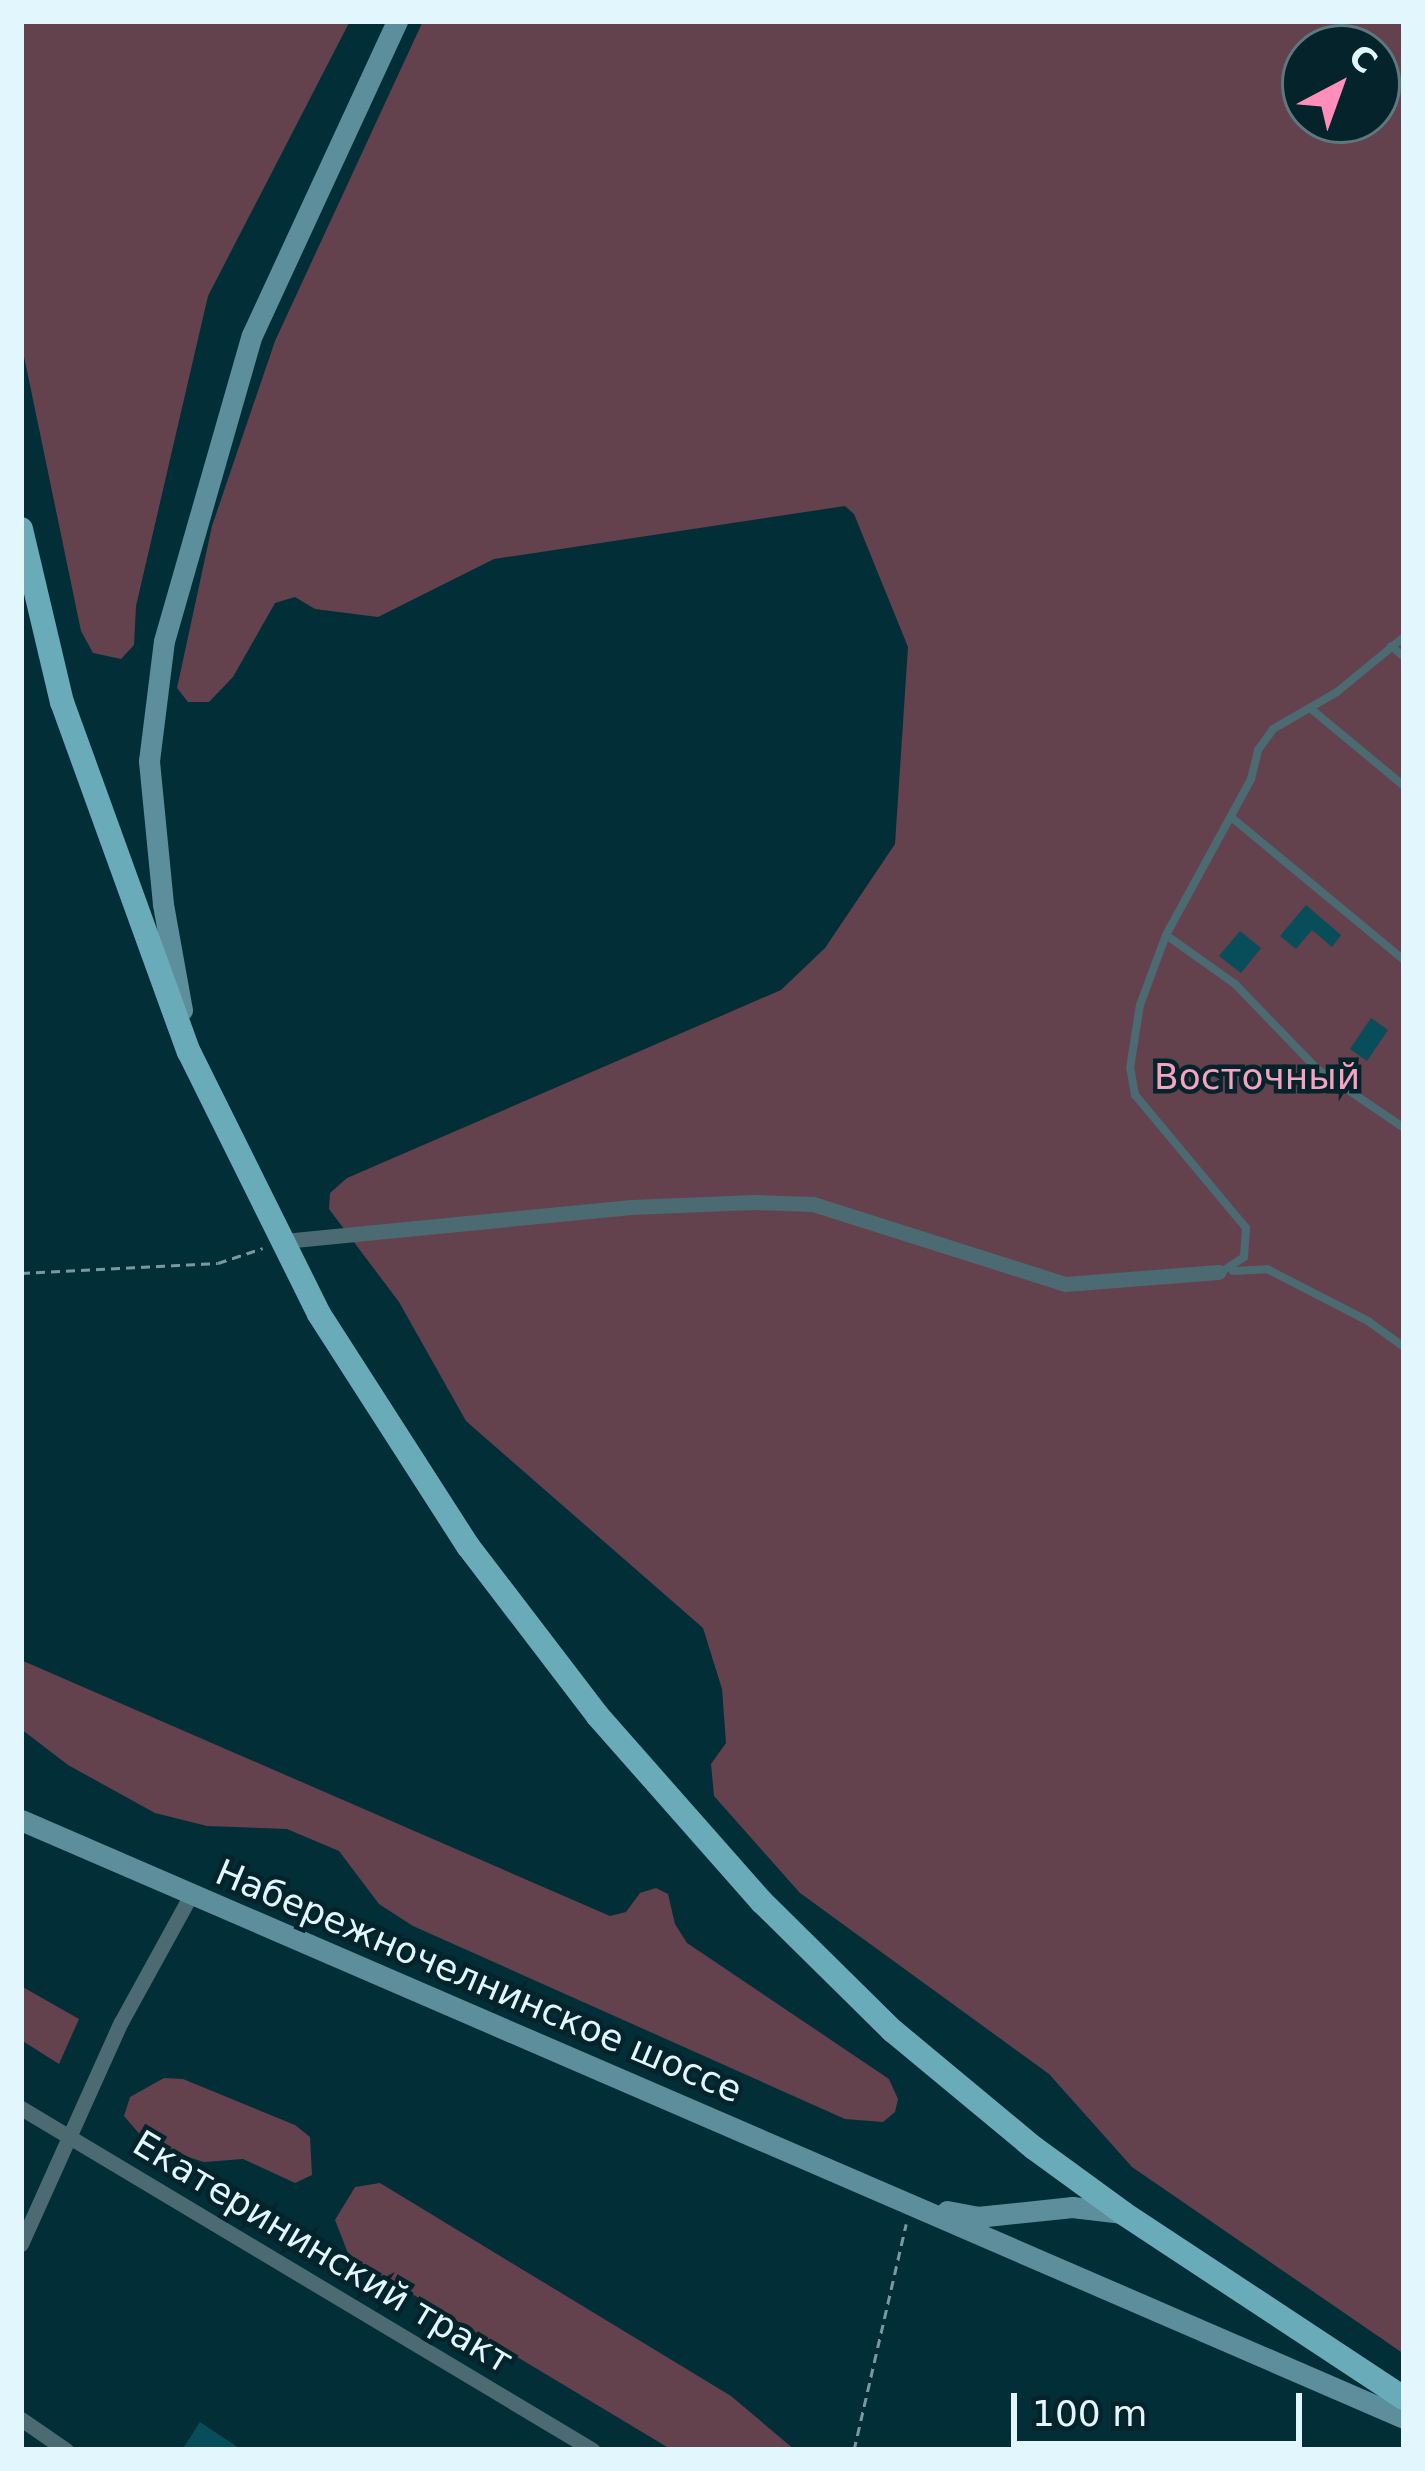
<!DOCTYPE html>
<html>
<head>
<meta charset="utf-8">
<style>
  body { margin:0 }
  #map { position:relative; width:1425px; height:2471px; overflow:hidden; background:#022e37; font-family:"DejaVu Sans",sans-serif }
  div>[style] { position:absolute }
  .green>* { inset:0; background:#63414d }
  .building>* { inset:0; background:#074d5a }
  .path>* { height:3px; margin-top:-1.5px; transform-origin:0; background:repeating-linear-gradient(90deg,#7999a0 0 9px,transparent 0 15px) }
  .lane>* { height:8px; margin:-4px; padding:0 4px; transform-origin:4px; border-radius:4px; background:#4c6a71 }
  .street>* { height:15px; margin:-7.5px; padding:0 7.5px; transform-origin:7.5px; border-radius:7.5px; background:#4c6a71 }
  .secondary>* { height:21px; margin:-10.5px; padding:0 10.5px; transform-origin:10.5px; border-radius:10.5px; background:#5d8e9b }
  .primary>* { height:24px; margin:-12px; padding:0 12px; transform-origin:12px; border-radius:12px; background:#6aabba }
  span { translate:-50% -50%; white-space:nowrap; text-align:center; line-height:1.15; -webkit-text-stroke:9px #04232a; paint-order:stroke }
  .park-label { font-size:36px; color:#f9a1c1 }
  .street-label { font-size:36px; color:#e2f7fd }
  .frame { position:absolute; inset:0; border:24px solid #e2f7fd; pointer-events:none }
  .north { position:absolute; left:1281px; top:24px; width:120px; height:120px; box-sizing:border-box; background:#04232a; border:3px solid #5d787e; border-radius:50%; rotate:41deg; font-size:33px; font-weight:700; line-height:48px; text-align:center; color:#e2f7fd }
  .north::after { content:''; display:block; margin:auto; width:42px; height:54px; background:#ff8eba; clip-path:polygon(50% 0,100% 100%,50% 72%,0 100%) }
  .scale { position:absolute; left:1011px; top:2393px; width:291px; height:54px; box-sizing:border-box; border:6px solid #e2f7fd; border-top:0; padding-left:15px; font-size:36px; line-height:42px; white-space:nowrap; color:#e2f7fd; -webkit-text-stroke:9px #04232a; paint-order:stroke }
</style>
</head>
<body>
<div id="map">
  <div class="green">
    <div style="clip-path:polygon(21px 21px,350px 21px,208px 296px,136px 606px,134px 645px,121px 659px,93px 653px,81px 631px,21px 342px)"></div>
    <div style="clip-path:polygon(evenodd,423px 21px,1404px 21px,1404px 2354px,1132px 2167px,1049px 2074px,800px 1893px,714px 1796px,711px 1764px,726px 1743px,722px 1689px,703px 1628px,466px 1421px,399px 1302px,329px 1209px,330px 1193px,347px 1178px,781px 990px,825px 948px,895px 844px,908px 647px,854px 514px,845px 506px,494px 559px,378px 617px,315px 609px,295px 597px,275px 603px,233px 677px,209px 702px,188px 702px,177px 688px,212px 526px,275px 341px,423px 21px,1305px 48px,1377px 48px,1377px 120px,1305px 120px,1305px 48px)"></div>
    <div style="clip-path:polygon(21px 1660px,610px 1916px,626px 1912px,640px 1893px,656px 1888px,668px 1894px,675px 1924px,687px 1943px,889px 2079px,898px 2099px,895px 2112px,883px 2122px,845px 2119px,413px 1926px,379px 1904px,339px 1851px,287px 1829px,207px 1826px,155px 1813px,68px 1765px,21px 1729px)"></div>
    <div style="clip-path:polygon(21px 1986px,79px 2019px,59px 2064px,21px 2040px)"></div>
    <div style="clip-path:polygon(164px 2078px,183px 2079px,295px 2125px,310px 2137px,312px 2175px,295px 2183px,243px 2159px,204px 2162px,149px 2145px,124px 2116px,130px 2097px)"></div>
    <div style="clip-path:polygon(380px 2183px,731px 2396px,795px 2450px,672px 2450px,349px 2256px,335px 2220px,355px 2187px)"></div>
  </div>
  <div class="building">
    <div style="clip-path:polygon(1306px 905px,1341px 935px,1332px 947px,1312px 930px,1296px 949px,1280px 936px)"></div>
    <div style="clip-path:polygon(1240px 931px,1261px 948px,1241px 973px,1219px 956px)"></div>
    <div style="clip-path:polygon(1371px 1018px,1388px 1030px,1367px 1061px,1350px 1049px)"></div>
    <div style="clip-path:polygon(200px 2422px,242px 2450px,182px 2450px)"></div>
  </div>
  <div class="path">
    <div style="left:21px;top:1273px;width:197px;rotate:-2.9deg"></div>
    <div style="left:218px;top:1263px;width:47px;rotate:-18.4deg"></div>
    <div style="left:854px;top:2450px;width:232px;rotate:-77deg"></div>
  </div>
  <div class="lane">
    <div style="left:1391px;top:646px;width:17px;rotate:40deg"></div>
    <div style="left:1310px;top:708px;width:122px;rotate:39.7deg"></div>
    <div style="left:1231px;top:817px;width:224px;rotate:39.6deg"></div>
    <div style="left:1166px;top:935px;width:85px;rotate:35.4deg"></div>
    <div style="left:1235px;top:984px;width:118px;rotate:46deg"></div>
    <div style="left:1317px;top:1069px;width:105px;rotate:34.1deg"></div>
    <div style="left:1233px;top:1271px;width:34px;rotate:-3deg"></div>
    <div style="left:1267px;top:1269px;width:114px;rotate:27.2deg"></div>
    <div style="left:1368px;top:1321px;width:44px;rotate:35.8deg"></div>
    <div style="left:1221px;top:1272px;width:27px;rotate:-33deg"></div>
    <div style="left:1244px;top:1257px;width:29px;rotate:-86deg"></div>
    <div style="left:1246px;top:1228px;width:173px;rotate:-129.8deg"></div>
    <div style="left:1135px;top:1095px;width:27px;rotate:-100deg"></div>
    <div style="left:1130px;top:1068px;width:64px;rotate:-81deg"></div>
    <div style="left:1140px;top:1005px;width:75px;rotate:-69.6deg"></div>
    <div style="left:1166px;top:935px;width:178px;rotate:-61.4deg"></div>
    <div style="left:1251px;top:779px;width:30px;rotate:-76deg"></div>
    <div style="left:1258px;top:750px;width:26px;rotate:-54deg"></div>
    <div style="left:1273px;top:729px;width:74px;rotate:-30deg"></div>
    <div style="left:1337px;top:692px;width:87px;rotate:-39.4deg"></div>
  </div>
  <div class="street">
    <div style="left:284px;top:1241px;width:349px;rotate:-5.6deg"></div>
    <div style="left:631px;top:1207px;width:123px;rotate:-2.3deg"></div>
    <div style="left:754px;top:1202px;width:59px;rotate:1.9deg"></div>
    <div style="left:813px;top:1204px;width:264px;rotate:17.6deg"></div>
    <div style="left:1065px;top:1284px;width:154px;rotate:-4.5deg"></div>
    <div style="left:21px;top:2108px;width:666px;rotate:30.88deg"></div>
    <div style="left:21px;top:2244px;width:243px;rotate:-65.8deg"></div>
    <div style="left:121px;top:2022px;width:147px;rotate:-61.2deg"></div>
    <div style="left:21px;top:2419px;width:55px;rotate:34.6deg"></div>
  </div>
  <div class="secondary">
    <div style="left:182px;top:1010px;width:108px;rotate:-100.2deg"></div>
    <div style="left:163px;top:904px;width:144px;rotate:-95.6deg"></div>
    <div style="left:149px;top:761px;width:121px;rotate:-82.9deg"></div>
    <div style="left:164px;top:641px;width:318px;rotate:-74deg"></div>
    <div style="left:252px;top:335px;width:346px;rotate:-65.2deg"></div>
    <div style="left:21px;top:1820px;width:1507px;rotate:23.38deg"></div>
    <div style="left:947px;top:2211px;width:31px;rotate:11deg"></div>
    <div style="left:977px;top:2217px;width:96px;rotate:-6deg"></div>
    <div style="left:1072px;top:2207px;width:51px;rotate:6.7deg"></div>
  </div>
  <div class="primary">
    <div style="left:21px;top:529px;width:178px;rotate:76.7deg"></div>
    <div style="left:62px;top:702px;width:372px;rotate:70.1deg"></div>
    <div style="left:189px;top:1052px;width:292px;rotate:63.6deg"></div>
    <div style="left:319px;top:1314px;width:276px;rotate:57.3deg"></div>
    <div style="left:468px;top:1546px;width:213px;rotate:52.6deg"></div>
    <div style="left:597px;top:1715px;width:249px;rotate:48.6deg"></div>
    <div style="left:762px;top:1902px;width:184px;rotate:44.6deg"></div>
    <div style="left:893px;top:2031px;width:183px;rotate:39.7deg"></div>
    <div style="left:1034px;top:2148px;width:110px;rotate:36.1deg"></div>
    <div style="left:1123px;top:2213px;width:336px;rotate:33.4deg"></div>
  </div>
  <div class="park-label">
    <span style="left:1257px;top:1077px">Восточный</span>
  </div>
  <div class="street-label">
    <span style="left:479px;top:1981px;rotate:23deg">Набережночелнинское шоссе</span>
    <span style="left:323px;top:2252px;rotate:31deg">Екатерининский тракт</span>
  </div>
  <div class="frame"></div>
  <div class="north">С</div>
  <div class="scale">100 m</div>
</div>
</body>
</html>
